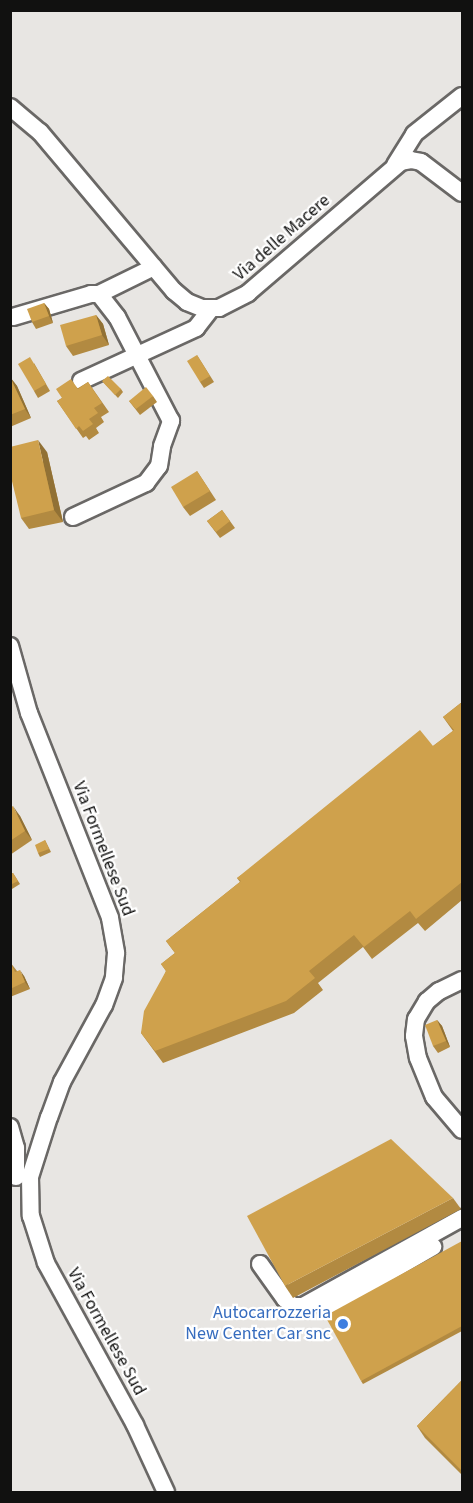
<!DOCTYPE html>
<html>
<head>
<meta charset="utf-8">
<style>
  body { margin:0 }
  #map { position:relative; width:473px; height:1503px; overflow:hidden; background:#e8e6e3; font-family:"Source Sans 3",sans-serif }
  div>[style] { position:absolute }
  .roads { filter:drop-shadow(2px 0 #6a6866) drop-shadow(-2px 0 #6a6866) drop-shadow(0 2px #6a6866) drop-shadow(0 -2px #6a6866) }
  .minor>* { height:16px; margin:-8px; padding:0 8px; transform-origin:8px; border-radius:8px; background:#fff }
  .wall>* { inset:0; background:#b28a41 }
  .shaded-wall>* { inset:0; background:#917135 }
  .building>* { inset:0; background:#cfa14c }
  .dots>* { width:16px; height:16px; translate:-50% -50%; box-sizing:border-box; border:3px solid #fff; border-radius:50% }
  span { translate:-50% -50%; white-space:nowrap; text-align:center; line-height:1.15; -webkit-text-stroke:4.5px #fff; paint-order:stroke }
  .street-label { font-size:18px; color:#111110 }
  .shop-label { font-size:18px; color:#366cbe }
  .right { translate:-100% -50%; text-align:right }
  .frame { position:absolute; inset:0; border:12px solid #111110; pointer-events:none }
</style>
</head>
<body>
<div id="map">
  <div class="roads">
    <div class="minor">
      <div style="left:10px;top:107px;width:39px;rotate:40deg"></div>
      <div style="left:40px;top:132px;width:208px;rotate:49.9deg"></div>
      <div style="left:174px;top:291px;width:17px;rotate:40deg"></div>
      <div style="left:187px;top:302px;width:16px;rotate:22deg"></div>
      <div style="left:202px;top:308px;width:17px"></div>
      <div style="left:219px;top:308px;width:33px;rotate:-27deg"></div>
      <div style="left:248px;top:293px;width:201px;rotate:-40.6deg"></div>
      <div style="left:401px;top:162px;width:10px;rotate:-11deg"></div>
      <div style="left:411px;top:160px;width:10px;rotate:11deg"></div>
      <div style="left:421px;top:162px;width:51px;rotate:37.1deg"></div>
      <div style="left:395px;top:165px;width:36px;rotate:-58deg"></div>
      <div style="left:414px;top:134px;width:61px;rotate:-38.4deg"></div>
      <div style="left:13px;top:317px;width:81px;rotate:-16.4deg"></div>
      <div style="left:91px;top:294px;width:8px"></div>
      <div style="left:99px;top:294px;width:61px;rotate:-26.1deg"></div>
      <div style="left:81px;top:381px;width:127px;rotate:-24.7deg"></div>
      <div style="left:196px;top:328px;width:24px;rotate:-52deg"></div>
      <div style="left:73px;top:517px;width:81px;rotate:-25deg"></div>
      <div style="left:146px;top:483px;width:21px;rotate:-53deg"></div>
      <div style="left:159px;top:466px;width:20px;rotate:-81deg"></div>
      <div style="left:162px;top:446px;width:27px;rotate:-70deg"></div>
      <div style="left:171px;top:421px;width:117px;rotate:-117.4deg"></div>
      <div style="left:117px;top:317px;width:29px;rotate:-128deg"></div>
      <div style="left:10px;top:646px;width:70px;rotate:74.2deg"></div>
      <div style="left:29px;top:713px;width:220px;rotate:68.4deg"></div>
      <div style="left:110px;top:918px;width:36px;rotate:80deg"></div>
      <div style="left:116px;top:953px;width:25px;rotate:95deg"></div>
      <div style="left:114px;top:978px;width:29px;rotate:110deg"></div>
      <div style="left:104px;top:1005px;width:88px;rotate:118.6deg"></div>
      <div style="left:62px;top:1082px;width:37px;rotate:110deg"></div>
      <div style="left:49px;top:1117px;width:63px;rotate:107.6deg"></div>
      <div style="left:30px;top:1177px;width:39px;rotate:89deg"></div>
      <div style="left:31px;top:1216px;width:49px;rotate:72.3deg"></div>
      <div style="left:46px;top:1263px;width:185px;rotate:61.2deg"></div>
      <div style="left:135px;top:1425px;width:74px;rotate:65.2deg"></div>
      <div style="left:462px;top:980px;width:25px;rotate:154deg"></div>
      <div style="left:439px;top:991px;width:16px;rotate:140deg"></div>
      <div style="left:427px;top:1001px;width:21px;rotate:121deg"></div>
      <div style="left:416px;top:1019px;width:17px;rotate:97deg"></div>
      <div style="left:414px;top:1036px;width:22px;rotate:80deg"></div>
      <div style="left:418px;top:1058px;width:42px;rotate:67.7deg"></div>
      <div style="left:434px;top:1097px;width:43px;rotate:49.7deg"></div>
      <div style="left:10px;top:1127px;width:22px;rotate:74deg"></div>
      <div style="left:16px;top:1148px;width:29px;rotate:90deg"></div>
      <div style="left:260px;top:1264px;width:43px;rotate:54.5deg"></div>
      <div style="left:285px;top:1299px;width:11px;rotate:41deg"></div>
      <div style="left:293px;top:1306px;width:10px"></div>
      <div style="left:303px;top:1306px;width:182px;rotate:-29deg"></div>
      <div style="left:326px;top:1309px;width:124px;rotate:-30.1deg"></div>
    </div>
  </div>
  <div class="wall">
    <div style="clip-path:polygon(44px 303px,49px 309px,53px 323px,36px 329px,32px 322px)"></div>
    <div style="clip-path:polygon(96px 315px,103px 324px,109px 345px,73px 356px,66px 346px)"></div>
    <div style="clip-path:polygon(197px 355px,214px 382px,204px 388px,200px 382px)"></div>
    <div style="clip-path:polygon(34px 363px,50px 391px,38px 398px,34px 391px)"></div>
    <div style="clip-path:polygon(10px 377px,17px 386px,31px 418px,10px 427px)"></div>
    <div style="clip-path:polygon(102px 381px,121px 389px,123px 392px,118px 398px)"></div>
    <div style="clip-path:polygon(88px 382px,109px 412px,101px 417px,104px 422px,96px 428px,99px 433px,89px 440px,86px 436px,83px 438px,57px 401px)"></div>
    <div style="clip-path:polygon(153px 396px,157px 402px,140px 415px,129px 401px)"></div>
    <div style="clip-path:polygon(47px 452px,63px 522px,29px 529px,21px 518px)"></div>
    <div style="clip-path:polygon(197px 471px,216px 500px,190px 516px,183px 507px)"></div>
    <div style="clip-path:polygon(222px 510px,235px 528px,220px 538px,207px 521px)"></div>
    <div style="clip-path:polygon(462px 702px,462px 900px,425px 931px,418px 923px,372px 959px,363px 947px,318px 983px,323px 990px,294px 1013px,163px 1063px,141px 1033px,166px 971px,161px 964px,175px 953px,166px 941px,240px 882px,237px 878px,433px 746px,453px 731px,443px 717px)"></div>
    <div style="clip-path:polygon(10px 808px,20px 816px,32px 840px,10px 855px)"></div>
    <div style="clip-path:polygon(45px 840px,51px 852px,40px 857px,38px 853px)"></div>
    <div style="clip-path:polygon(13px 873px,20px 884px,12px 889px,10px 887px,10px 874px)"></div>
    <div style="clip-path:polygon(10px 962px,17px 971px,24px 976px,30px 989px,10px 997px)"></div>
    <div style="clip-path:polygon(437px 1020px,442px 1026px,450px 1047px,438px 1053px,433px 1046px)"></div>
    <div style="clip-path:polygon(453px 1198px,461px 1209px,293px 1298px,285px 1286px)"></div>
    <div style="clip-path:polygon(462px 1241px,462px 1331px,363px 1384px,361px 1381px)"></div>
    <div style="clip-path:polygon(462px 1380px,462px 1475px,425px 1438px,417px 1426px)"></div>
  </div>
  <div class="shaded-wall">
    <div style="clip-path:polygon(44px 303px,49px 309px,53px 323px,49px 316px)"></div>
    <div style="clip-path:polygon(96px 315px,103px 324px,109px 345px,102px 335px)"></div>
    <div style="clip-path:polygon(10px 377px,17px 386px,31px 418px,25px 409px)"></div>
    <div style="clip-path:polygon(38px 440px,47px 452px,63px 522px,54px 510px)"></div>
    <div style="clip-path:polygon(13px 806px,20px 816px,32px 840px,25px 831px)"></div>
    <div style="clip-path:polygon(20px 970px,24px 976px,30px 989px,25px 982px)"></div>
    <div style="clip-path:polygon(437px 1020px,442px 1026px,450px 1047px,446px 1041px)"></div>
  </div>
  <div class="building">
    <div style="clip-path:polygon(44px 303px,49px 316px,32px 322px,27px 309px)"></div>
    <div style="clip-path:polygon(96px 315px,102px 335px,66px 346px,60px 325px)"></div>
    <div style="clip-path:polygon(197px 355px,210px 376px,200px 382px,187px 361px)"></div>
    <div style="clip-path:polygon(30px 357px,46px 384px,34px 391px,18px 364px)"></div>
    <div style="clip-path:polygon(108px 376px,121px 389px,115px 395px,102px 381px)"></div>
    <div style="clip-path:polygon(10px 377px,25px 409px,10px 415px)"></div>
    <div style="clip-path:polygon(71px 379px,78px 389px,88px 382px,102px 403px,94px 408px,98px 413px,89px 419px,93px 424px,83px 431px,79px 426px,76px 429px,57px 401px,62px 398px,56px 389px)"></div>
    <div style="clip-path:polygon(146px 387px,153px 396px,136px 409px,129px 401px)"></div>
    <div style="clip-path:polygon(38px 440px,54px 510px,21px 518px,10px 473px,10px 447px)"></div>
    <div style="clip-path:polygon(197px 471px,210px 491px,183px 507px,171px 487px)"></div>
    <div style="clip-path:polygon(222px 510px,230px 521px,216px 532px,207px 521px)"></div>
    <div style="clip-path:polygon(462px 702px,462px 882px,416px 919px,410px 911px,364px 947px,354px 935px,309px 971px,315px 978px,286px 1001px,155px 1051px,141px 1033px,144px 1011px,166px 971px,161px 964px,175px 953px,166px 941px,241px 881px,237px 878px,420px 730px,433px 746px,454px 730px,443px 717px)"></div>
    <div style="clip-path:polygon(13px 806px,25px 831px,10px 841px,10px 808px)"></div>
    <div style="clip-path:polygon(45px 840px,49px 849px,38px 853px,35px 845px)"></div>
    <div style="clip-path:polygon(13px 873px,18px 881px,10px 885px,10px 874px)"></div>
    <div style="clip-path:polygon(10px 962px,15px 972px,20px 970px,25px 982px,10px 989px)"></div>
    <div style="clip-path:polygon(437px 1020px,446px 1041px,433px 1046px,425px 1025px)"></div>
    <div style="clip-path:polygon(391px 1139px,453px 1198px,285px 1286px,247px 1216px)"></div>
    <div style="clip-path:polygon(462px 1241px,462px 1326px,361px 1381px,325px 1316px)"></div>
    <div style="clip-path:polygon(462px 1380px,462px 1471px,417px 1426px)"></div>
  </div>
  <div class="dots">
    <div style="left:343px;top:1324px;background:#3f7fe0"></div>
  </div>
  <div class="street-label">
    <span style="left:282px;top:238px;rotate:-41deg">Via delle Macere</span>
    <span style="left:103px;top:849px;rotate:69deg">Via Formellese Sud</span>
    <span style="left:106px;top:1332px;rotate:61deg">Via Formellese Sud</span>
  </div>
  <div class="shop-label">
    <span class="right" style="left:331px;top:1324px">Autocarrozzeria<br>New Center Car snc</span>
  </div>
  <div class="frame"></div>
</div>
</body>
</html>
